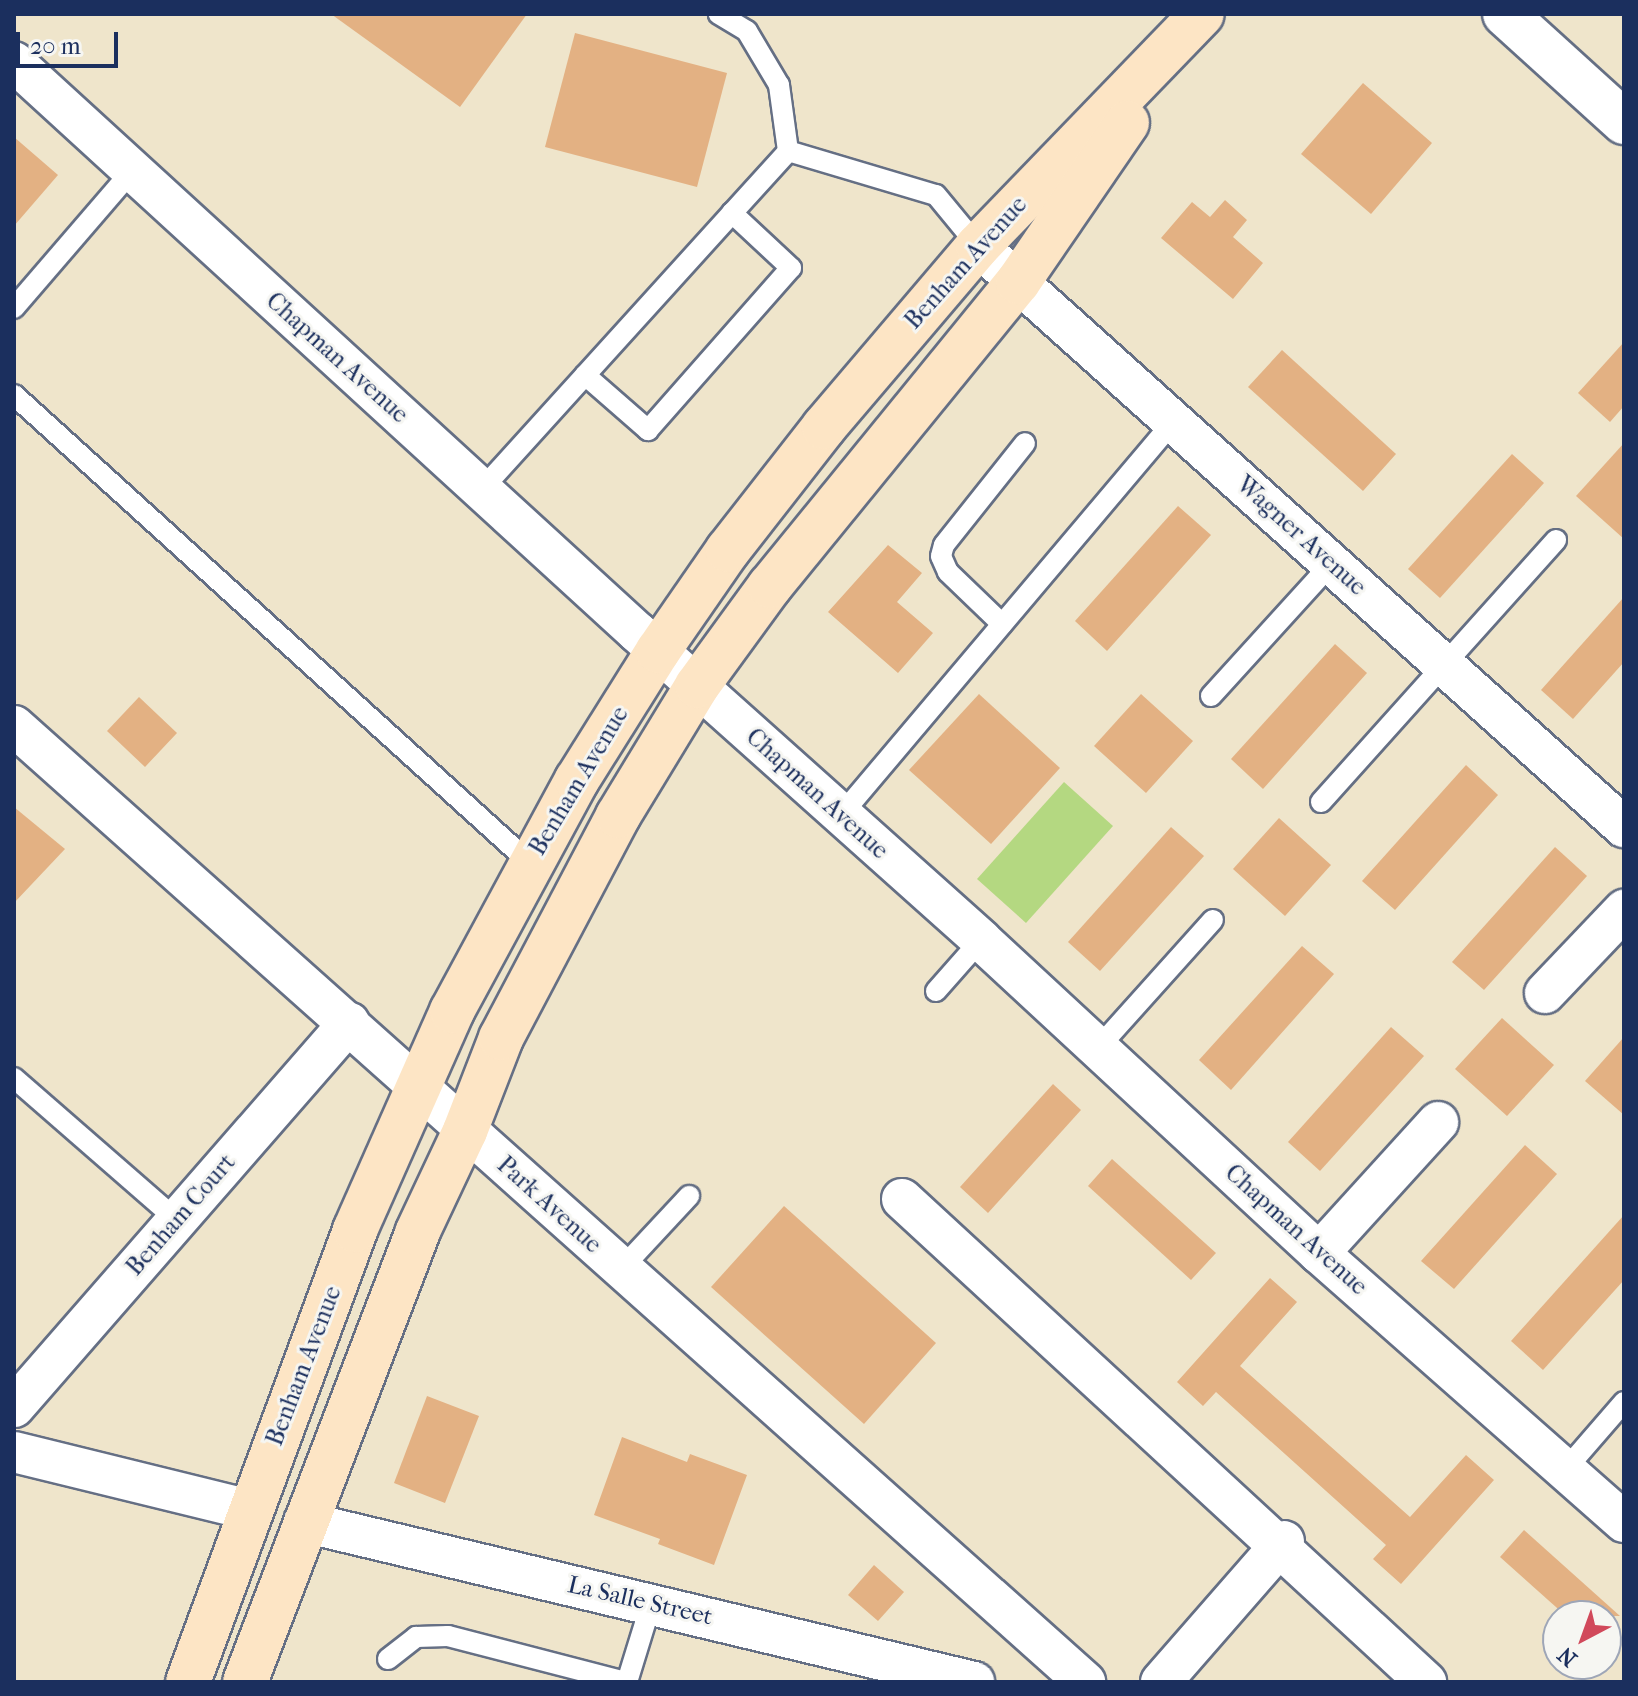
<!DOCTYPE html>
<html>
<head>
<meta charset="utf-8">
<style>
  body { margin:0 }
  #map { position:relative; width:1638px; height:1696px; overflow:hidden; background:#efe5cb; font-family:"IM FELL French Canon",serif }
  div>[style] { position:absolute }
  .green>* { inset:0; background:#b4d881 }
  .building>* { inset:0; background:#e3b183 }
  .roads { filter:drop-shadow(2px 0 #656f84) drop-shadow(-2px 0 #656f84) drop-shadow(0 2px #656f84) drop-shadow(0 -2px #656f84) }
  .service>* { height:20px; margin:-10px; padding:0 10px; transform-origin:10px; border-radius:10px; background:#fff }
  .minor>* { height:40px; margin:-20px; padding:0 20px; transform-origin:20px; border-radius:20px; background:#fff }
  .tertiary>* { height:44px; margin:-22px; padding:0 22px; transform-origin:22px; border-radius:22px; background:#fff }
  .secondary>* { height:44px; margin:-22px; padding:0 22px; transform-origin:22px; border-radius:22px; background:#fde5c5 }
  span { translate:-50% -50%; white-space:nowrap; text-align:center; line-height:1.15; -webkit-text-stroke:6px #f6f6f2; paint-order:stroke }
  .street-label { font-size:24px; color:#1b2f5e }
  .frame { position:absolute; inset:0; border:16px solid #1b2f5e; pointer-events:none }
  .north { position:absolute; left:1542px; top:1600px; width:80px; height:80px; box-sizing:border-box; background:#f6f6f2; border:2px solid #9ea6b7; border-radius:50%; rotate:221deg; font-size:22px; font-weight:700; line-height:32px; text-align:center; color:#1b2f5e }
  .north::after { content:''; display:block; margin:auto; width:28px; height:36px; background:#d1495b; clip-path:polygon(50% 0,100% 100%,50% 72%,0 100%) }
  .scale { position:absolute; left:16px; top:32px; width:102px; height:36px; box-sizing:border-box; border:4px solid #1b2f5e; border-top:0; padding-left:10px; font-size:24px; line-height:28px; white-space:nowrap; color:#1b2f5e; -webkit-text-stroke:6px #f6f6f2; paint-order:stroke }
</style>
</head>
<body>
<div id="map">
  <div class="green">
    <div style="clip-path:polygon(1064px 782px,1113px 826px,1026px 923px,977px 879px)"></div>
  </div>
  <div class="building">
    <div style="clip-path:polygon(331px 14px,527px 14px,460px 107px)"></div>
    <div style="clip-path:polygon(575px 33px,727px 73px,697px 187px,545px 147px)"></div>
    <div style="clip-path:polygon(1363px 83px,1432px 143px,1371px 214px,1301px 154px)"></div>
    <div style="clip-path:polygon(14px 137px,58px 175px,14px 226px)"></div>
    <div style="clip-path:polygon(1225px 200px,1247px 220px,1233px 237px,1263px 263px,1233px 299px,1161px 238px,1192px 202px,1210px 217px)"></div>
    <div style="clip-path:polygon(1624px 342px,1624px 406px,1610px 422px,1578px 393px)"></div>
    <div style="clip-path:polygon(1282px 350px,1396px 454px,1363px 491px,1248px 387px)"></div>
    <div style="clip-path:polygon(1624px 443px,1624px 539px,1576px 496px)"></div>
    <div style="clip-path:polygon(1512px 454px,1544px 483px,1440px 598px,1408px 569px)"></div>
    <div style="clip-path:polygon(1178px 506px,1211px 535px,1107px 651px,1075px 621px)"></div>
    <div style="clip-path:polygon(888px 545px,922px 573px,897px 602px,933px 633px,898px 673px,828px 612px)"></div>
    <div style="clip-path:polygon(1624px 597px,1624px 662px,1573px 719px,1541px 690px)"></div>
    <div style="clip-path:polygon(1335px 644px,1367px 673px,1263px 789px,1231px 759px)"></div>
    <div style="clip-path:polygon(979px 694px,1060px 768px,991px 844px,909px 770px)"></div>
    <div style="clip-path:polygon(1141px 694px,1193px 741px,1146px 793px,1094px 746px)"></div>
    <div style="clip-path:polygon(139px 697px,177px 733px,145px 767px,107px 731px)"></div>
    <div style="clip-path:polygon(1466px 765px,1498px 795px,1395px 910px,1362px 881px)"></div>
    <div style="clip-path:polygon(14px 807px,65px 849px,14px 903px)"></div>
    <div style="clip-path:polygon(1279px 818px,1331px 865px,1285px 916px,1233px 869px)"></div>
    <div style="clip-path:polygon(1171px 827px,1204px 856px,1100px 971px,1068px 942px)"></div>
    <div style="clip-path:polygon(1555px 847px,1587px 876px,1484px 990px,1452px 962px)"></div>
    <div style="clip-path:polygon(1302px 946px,1334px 974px,1231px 1090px,1199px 1060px)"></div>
    <div style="clip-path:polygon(1502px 1018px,1554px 1065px,1507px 1116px,1455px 1069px)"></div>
    <div style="clip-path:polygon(1391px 1027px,1424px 1056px,1320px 1171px,1288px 1142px)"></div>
    <div style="clip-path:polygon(1624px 1037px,1624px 1115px,1585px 1081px)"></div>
    <div style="clip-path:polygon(1053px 1084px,1081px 1110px,988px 1213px,960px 1187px)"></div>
    <div style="clip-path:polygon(1525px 1145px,1557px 1174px,1454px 1289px,1421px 1261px)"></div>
    <div style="clip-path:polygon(1112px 1159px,1216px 1253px,1191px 1280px,1088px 1186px)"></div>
    <div style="clip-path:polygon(784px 1206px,936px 1343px,864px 1424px,711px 1287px)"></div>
    <div style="clip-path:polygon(1624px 1215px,1624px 1280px,1543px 1370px,1511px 1341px)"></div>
    <div style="clip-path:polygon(1270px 1278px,1297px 1302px,1240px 1366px,1410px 1517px,1466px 1455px,1494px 1480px,1401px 1584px,1373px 1559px,1386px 1545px,1216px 1392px,1203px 1406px,1177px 1382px)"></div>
    <div style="clip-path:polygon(427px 1396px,479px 1416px,445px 1503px,394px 1483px)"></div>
    <div style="clip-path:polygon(622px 1437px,687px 1462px,690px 1454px,747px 1475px,714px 1565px,658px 1544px,660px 1539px,594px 1515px)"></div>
    <div style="clip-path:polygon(1524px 1530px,1620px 1616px,1566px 1616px,1500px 1557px)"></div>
    <div style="clip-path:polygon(874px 1565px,904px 1592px,878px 1621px,848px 1595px)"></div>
  </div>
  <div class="roads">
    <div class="service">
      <div style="left:788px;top:151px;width:154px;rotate:16.6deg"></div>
      <div style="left:936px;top:195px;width:66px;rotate:50.5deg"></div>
      <div style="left:14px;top:308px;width:181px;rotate:-49.3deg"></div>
      <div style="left:585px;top:375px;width:84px;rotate:41.1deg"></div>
      <div style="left:648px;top:430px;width:216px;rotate:-48.6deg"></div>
      <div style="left:791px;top:268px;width:81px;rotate:-137deg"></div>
      <div style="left:14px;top:395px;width:697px;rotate:42.21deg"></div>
      <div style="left:481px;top:490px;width:457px;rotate:-47.8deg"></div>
      <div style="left:788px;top:151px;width:67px;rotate:-97.8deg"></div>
      <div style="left:779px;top:85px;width:63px;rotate:-120.7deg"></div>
      <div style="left:747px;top:31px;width:33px;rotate:-149deg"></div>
      <div style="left:1002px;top:624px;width:75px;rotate:-136.1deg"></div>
      <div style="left:948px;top:572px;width:17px;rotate:-114deg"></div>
      <div style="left:941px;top:556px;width:11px;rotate:-75deg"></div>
      <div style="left:944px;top:545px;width:130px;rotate:-51.5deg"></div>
      <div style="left:1211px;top:696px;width:178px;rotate:-47.7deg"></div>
      <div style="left:1321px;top:802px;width:352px;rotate:-48.1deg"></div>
      <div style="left:841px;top:815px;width:514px;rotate:-49.81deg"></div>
      <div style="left:936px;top:991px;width:68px;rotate:-48.6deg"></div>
      <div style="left:1098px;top:1048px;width:172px;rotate:-48.1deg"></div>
      <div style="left:14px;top:1078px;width:216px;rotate:41.1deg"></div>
      <div style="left:621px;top:1269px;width:100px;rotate:-47deg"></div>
      <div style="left:1565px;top:1470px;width:90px;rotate:-49.1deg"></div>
      <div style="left:388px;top:1659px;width:36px;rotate:-38deg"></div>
      <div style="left:416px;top:1637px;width:32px;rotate:-2deg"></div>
      <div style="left:448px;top:1636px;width:184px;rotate:14.5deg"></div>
      <div style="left:627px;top:1682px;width:82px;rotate:-72.9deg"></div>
    </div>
    <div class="minor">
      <div style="left:14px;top:62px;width:844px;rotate:42.46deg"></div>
      <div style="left:637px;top:632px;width:462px;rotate:41.8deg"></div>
      <div style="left:981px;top:940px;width:461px;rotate:42.8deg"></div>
      <div style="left:1319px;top:1253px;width:407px;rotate:41.4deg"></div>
      <div style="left:978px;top:246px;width:869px;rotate:41.97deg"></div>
      <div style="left:14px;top:726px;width:1436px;rotate:41.75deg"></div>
      <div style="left:1545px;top:993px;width:115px;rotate:-46.4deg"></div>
      <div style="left:902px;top:1199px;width:713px;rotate:42.67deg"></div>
      <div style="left:1319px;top:1253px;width:177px;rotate:-47.7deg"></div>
      <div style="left:14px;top:1407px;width:510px;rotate:-48.9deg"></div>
      <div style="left:14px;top:1452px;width:243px;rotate:13.8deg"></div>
      <div style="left:304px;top:1522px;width:689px;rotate:13.43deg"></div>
      <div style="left:1161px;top:1682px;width:187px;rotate:-48.9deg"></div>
    </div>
    <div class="tertiary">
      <div style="left:1505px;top:14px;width:161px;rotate:42.2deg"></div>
    </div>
    <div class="secondary">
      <div style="left:188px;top:1682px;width:482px;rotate:-69.7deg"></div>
      <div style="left:355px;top:1230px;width:240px;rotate:-66.1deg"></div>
      <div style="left:452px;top:1011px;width:263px;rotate:-61.6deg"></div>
      <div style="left:577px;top:780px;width:152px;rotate:-57.9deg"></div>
      <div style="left:658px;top:651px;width:123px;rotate:-55.3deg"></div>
      <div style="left:728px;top:550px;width:156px;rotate:-52deg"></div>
      <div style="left:824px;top:427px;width:238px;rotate:-49.6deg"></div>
      <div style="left:978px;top:246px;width:322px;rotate:-46deg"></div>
      <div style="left:245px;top:1682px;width:481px;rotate:-69deg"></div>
      <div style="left:417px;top:1233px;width:113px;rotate:-64.8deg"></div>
      <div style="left:465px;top:1131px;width:100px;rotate:-68.8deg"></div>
      <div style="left:501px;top:1038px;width:251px;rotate:-62.2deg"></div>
      <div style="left:618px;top:816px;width:152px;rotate:-58.7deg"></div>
      <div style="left:697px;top:686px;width:124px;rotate:-53.9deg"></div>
      <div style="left:770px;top:586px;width:392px;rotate:-50.8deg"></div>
      <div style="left:1018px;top:282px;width:193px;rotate:-55.6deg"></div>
    </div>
  </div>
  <div class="street-label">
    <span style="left:966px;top:263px;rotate:-48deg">Benham Avenue</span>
    <span style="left:337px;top:358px;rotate:42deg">Chapman Avenue</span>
    <span style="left:1301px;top:536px;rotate:42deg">Wagner Avenue</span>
    <span style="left:579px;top:781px;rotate:-59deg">Benham Avenue</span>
    <span style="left:817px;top:794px;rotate:42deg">Chapman Avenue</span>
    <span style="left:549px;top:1205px;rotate:42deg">Park Avenue</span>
    <span style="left:181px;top:1215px;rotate:-49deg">Benham Court</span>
    <span style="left:1296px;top:1230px;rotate:42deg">Chapman Avenue</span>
    <span style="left:304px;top:1366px;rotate:-69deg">Benham Avenue</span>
    <span style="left:640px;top:1601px;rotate:13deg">La Salle Street</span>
  </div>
  <div class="frame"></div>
  <div class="north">N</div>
  <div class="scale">20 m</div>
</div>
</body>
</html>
